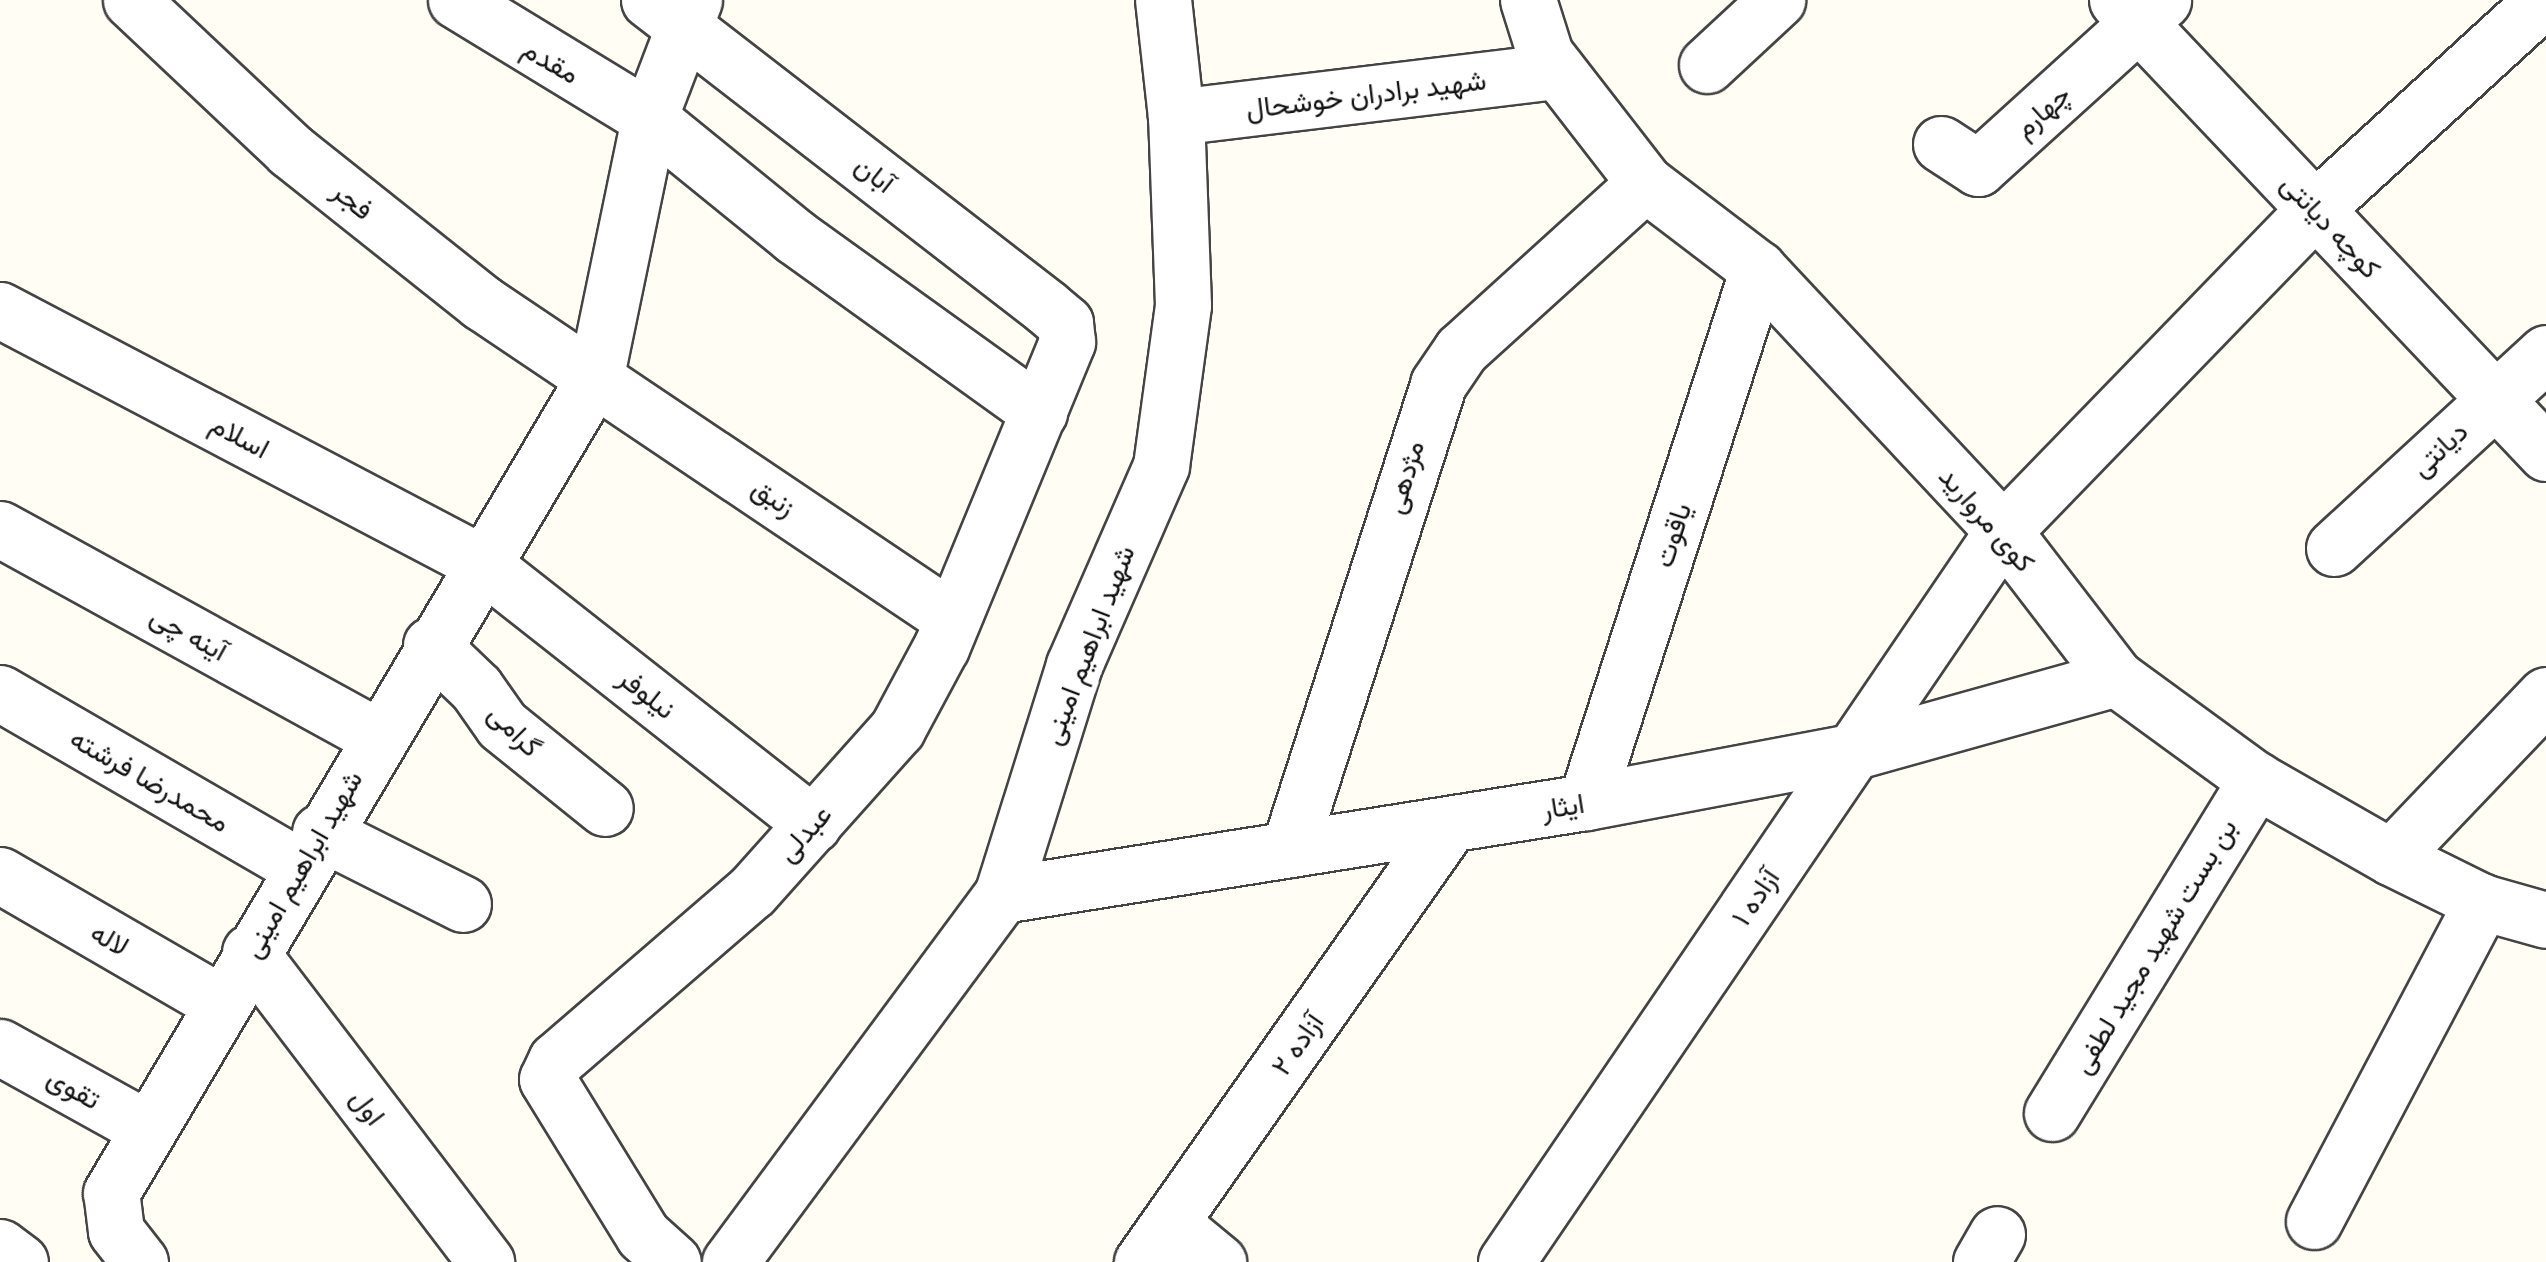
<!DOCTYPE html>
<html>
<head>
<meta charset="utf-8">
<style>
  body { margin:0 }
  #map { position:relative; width:2546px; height:1262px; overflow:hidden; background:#fffdf4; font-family:"Source Serif 4",Vazirmatn,serif }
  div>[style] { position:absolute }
  .roads { filter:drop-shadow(2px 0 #444) drop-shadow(-2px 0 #444) drop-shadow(0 2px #444) drop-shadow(0 -2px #444) }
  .minor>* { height:55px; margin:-27.5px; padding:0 27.5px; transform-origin:27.5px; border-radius:27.5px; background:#fff }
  span { translate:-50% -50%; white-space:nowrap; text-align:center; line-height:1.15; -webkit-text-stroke:10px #fff; paint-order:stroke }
  .street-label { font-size:28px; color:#111 }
</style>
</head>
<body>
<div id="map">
  <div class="roads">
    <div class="minor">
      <div style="left:131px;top:0;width:219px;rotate:43.3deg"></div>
      <div style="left:290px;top:150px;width:244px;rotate:38.5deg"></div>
      <div style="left:481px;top:302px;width:566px;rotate:33.91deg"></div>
      <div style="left:456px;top:0;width:226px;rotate:31.4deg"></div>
      <div style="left:649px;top:118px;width:187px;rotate:39.1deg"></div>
      <div style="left:794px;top:236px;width:302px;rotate:35.7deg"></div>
      <div style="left:649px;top:0;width:502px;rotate:37.71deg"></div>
      <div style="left:1046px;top:307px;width:25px;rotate:40deg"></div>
      <div style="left:1065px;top:323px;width:19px;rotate:84deg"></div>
      <div style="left:1067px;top:342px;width:330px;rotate:112.4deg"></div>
      <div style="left:941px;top:647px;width:93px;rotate:118.2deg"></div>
      <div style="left:897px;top:729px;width:217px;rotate:131.8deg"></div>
      <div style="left:752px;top:891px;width:259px;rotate:139.2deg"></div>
      <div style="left:556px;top:1060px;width:21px;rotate:115deg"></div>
      <div style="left:547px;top:1079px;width:183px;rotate:58.4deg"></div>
      <div style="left:643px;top:1235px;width:40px;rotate:42deg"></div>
      <div style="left:1528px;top:0;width:57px;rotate:72.5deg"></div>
      <div style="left:1545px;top:54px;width:163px;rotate:52.2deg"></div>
      <div style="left:1645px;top:183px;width:142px;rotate:37.3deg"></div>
      <div style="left:1758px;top:269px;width:359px;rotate:46.9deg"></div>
      <div style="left:2003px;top:531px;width:185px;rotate:52.5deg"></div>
      <div style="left:2116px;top:678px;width:173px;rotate:36.1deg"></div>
      <div style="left:2256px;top:780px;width:155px;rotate:29.7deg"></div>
      <div style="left:2391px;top:857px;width:102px;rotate:26.3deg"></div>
      <div style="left:2482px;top:902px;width:66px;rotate:15.7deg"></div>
      <div style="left:2117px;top:0;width:624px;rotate:46.56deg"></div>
      <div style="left:1707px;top:65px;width:96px;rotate:-42.9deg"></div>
      <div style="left:1176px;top:117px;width:384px;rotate:-6.9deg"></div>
      <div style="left:1941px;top:144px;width:44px;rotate:33deg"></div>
      <div style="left:1978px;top:168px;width:250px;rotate:-42.2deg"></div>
      <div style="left:0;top:310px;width:542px;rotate:27.7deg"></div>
      <div style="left:480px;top:562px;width:424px;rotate:38.2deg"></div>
      <div style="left:0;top:529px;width:430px;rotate:28.8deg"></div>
      <div style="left:2334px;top:548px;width:288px;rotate:-42.6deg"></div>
      <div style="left:431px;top:645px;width:62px;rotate:43.7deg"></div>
      <div style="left:476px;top:688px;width:45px;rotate:54.9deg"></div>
      <div style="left:502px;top:725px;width:132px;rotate:38.9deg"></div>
      <div style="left:0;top:693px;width:347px;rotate:30.1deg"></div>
      <div style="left:1586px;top:802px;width:560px;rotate:-72.12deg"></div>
      <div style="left:320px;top:832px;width:160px;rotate:26.7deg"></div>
      <div style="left:1289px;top:849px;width:488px;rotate:-72.2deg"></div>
      <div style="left:1438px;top:384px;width:41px;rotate:-55.9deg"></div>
      <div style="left:1461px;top:350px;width:248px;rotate:-42.2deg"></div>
      <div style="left:2391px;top:857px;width:224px;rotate:-46.3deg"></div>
      <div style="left:0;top:875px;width:255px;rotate:30.1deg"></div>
      <div style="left:1002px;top:895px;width:591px;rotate:-9.05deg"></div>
      <div style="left:1586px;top:802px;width:274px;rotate:-10.7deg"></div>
      <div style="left:1855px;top:751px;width:271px;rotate:-15.6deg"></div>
      <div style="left:250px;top:952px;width:390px;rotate:52.7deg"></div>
      <div style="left:0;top:1047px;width:169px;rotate:29deg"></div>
      <div style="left:2052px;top:1113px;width:391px;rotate:-58.5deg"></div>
      <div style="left:2314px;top:1221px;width:361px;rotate:-62.2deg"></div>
      <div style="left:1172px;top:1224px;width:60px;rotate:39.6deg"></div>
      <div style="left:0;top:1247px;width:25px;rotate:37deg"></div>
      <div style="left:140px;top:1262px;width:39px;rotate:-128deg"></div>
      <div style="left:116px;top:1231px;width:38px;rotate:-97deg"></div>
      <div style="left:111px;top:1193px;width:951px;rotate:-59.34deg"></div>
      <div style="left:596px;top:375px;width:262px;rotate:-78.3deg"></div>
      <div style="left:649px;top:118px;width:126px;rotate:-69.1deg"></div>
      <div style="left:730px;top:1262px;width:457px;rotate:-53.5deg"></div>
      <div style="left:1002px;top:895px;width:241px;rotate:-72.6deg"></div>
      <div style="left:1074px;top:665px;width:217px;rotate:-66.4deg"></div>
      <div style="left:1161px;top:466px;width:162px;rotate:-82.2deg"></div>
      <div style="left:1183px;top:305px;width:188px;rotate:-92.1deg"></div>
      <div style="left:1176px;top:117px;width:118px;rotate:-96.3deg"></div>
      <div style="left:1142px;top:1262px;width:535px;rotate:-54.89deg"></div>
      <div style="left:1506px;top:1262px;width:884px;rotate:-55.79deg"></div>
      <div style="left:2003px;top:531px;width:448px;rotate:-45.9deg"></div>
      <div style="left:2315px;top:209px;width:309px;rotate:-42.5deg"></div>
      <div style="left:1981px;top:1262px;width:32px;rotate:-60deg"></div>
    </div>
  </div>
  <div class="street-label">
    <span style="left:551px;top:61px;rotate:30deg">مقدم</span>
    <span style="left:1366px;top:94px;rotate:-7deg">شهید برادران خوشحال</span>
    <span style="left:2042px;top:111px;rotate:-42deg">چهارم</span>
    <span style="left:875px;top:174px;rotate:38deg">آبان</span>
    <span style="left:353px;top:200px;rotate:39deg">فجر</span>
    <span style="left:2331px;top:226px;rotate:47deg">کوچه دیانتی</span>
    <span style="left:240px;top:436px;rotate:28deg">اسلام</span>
    <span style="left:2439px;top:449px;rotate:-43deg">دیانتی</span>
    <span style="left:1404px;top:477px;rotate:-73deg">مژدهی</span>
    <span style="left:774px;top:497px;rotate:34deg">زنبق</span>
    <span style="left:1987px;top:519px;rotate:49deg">کوی مروارید</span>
    <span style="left:1672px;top:535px;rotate:-72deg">یاقوت</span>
    <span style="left:189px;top:633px;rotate:29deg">آینه چی</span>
    <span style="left:1088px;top:645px;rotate:-69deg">شهید ابراهیم امینی</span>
    <span style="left:647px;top:693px;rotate:38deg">نیلوفر</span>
    <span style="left:515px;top:730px;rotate:45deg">گرامی</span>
    <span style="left:150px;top:780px;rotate:30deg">محمدرضا فرشته</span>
    <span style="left:1563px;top:806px;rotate:-9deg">ایثار</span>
    <span style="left:804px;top:833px;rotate:-48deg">عبدلی</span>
    <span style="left:302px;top:864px;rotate:-60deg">شهید ابراهیم امینی</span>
    <span style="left:1755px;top:897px;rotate:-56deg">آزاده ۱</span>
    <span style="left:110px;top:939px;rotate:30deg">لاله</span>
    <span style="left:2154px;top:946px;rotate:-59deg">بن بست شهید مجید لطفی</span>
    <span style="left:1297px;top:1044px;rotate:-55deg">آزاده ۲</span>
    <span style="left:74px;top:1088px;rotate:29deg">تقوی</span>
    <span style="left:368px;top:1107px;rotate:53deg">اول</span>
  </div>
</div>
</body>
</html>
